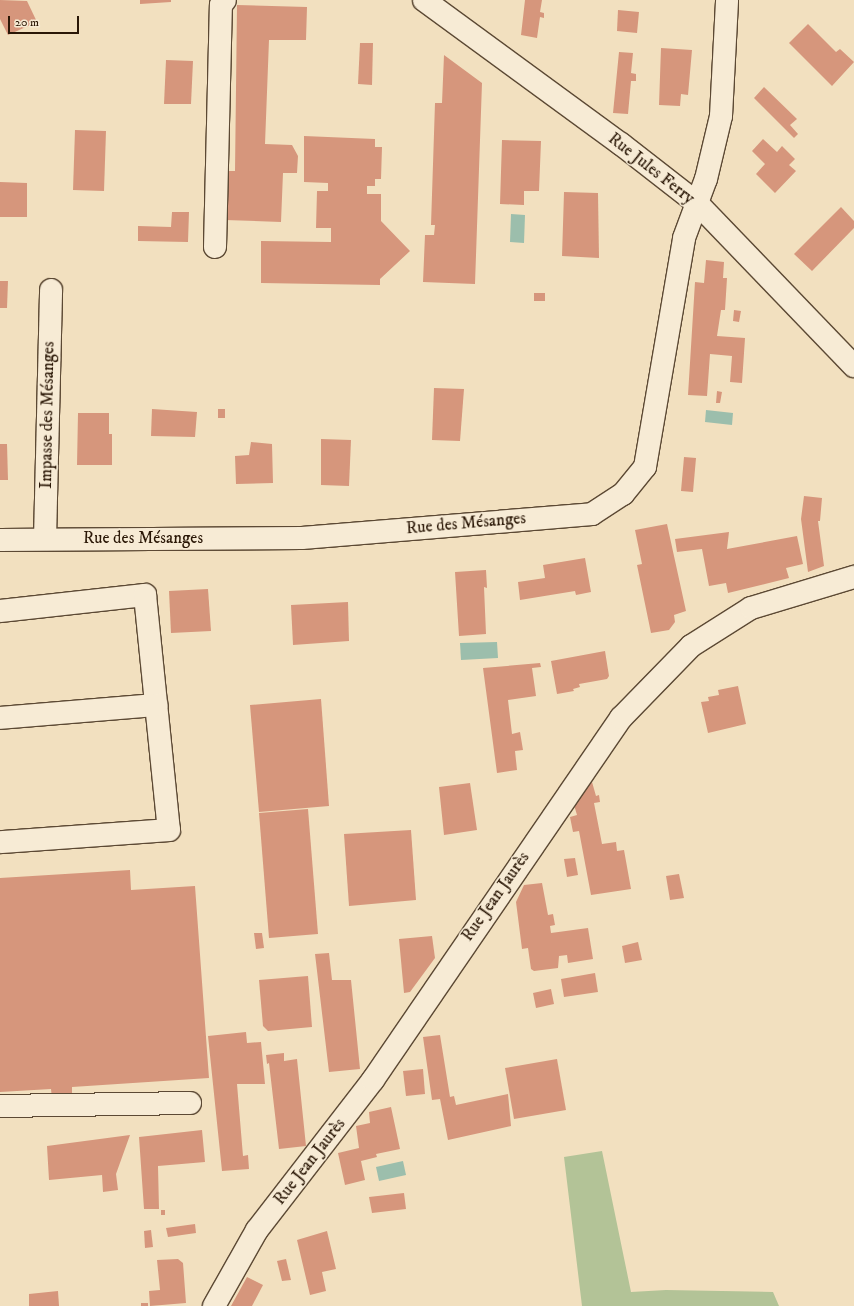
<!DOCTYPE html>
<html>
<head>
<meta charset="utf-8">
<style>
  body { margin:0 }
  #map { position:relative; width:854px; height:1306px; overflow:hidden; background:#f2e0bf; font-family:"IM FELL DW Pica",serif }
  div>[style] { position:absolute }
  .green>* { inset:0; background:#b3c397 }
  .water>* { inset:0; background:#9cbeac }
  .building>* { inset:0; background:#d6967c }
  .roads { filter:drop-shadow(1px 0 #5c4934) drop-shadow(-1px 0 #5c4934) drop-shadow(0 1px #5c4934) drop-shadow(0 -1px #5c4934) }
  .minor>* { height:22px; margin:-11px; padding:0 11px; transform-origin:11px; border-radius:11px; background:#f7ebd5 }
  span { translate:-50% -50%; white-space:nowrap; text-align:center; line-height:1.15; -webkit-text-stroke:3px #f7ebd5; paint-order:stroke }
  .street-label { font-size:17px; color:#2a1706 }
  .scale { position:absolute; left:8px; top:16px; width:71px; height:18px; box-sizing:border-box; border:2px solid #2a1706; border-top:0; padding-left:5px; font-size:12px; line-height:14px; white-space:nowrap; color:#2a1706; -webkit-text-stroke:3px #f7ebd5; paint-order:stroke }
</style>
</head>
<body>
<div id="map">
  <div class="green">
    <div style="clip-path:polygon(602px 1151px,631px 1292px,666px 1290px,773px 1292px,779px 1306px,582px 1306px,564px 1157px)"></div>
  </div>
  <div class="water">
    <div style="clip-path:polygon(511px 214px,525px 215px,524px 243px,510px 242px)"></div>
    <div style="clip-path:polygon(706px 410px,733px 413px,732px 425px,705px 422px)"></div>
    <div style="clip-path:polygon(497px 642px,498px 658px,461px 660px,460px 643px)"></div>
    <div style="clip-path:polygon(403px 1161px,406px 1175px,379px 1181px,376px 1167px)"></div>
  </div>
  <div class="building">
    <div style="clip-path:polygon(0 0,27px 1px,37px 22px,8px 35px,0 19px)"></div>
    <div style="clip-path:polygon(140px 0,171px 0,171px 2px,140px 4px)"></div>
    <div style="clip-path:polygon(525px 0,542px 0,540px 12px,544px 13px,544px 18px,540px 17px,537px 38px,521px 35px)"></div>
    <div style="clip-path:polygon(237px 5px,307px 7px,306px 40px,269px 40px,265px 144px,292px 145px,298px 156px,297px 173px,283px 173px,281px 222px,225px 220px,226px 171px,235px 171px)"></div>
    <div style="clip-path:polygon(618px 10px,639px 12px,637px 33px,617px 31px)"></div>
    <div style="clip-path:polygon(808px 24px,836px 52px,840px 49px,854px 62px,832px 86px,789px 43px)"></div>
    <div style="clip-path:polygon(360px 43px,373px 43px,372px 85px,358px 84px)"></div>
    <div style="clip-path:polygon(661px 48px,692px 50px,688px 95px,681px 94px,680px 106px,659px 105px)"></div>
    <div style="clip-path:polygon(619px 52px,633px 53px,631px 73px,636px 74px,636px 81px,631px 81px,628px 114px,613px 113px)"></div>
    <div style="clip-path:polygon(444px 55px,482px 83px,475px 284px,423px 282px,425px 235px,434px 235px,435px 225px,431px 225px,435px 103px,442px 103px)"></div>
    <div style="clip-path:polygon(166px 60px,193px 61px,191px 104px,164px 104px)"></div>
    <div style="clip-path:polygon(764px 87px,797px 119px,790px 125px,798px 134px,794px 138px,754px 98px)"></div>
    <div style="clip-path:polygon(75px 130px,106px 131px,104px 191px,73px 190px)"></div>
    <div style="clip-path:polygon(304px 136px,375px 139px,375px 147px,382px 147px,381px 179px,375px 179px,375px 186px,367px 186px,367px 194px,381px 194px,381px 221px,410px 251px,380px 279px,380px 285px,261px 283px,261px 241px,331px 242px,331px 228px,316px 228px,317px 191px,328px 191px,328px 183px,304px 182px)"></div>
    <div style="clip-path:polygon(763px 139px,777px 152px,782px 146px,795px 159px,789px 165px,796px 171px,775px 193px,756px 174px,765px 164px,752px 151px)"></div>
    <div style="clip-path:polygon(502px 140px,541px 141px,539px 191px,524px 191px,524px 205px,500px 204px)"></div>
    <div style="clip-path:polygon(0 182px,27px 183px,27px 217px,0 217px)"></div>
    <div style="clip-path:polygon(564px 192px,598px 193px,599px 258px,562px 256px)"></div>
    <div style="clip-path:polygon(841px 207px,854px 221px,854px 228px,812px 271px,794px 254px)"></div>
    <div style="clip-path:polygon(172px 212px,189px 212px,188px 242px,138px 241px,138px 226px,171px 227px)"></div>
    <div style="clip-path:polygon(706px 260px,724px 262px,723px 278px,727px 278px,725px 310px,721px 310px,717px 336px,745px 338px,742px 383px,730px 382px,732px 356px,710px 354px,707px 396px,688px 395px,695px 282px,704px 283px)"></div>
    <div style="clip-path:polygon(0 281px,8px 281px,7px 308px,0 308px)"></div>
    <div style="clip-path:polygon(534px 293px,545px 293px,545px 301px,534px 301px)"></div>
    <div style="clip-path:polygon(734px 310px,741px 311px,739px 322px,733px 321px)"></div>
    <div style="clip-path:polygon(434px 388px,464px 389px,460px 441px,432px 440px)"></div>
    <div style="clip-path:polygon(717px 391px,722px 392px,720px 403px,716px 403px)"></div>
    <div style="clip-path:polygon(152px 409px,197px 412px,195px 437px,151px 436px)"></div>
    <div style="clip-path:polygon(218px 409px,225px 409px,225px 418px,218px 418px)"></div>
    <div style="clip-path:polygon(78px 413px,109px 413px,109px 434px,112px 434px,112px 465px,77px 465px)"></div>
    <div style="clip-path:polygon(321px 439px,351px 440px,349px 486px,321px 485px)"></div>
    <div style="clip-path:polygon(251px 442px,272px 444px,273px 483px,236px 484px,235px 456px,249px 455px)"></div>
    <div style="clip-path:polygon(0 444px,7px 444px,8px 480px,0 480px)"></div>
    <div style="clip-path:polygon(684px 457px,696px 458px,693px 492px,681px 491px)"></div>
    <div style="clip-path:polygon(804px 496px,822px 498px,820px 521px,818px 521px,824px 566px,808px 572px,801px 519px)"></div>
    <div style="clip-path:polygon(667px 524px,686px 611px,674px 615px,675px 622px,669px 630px,651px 633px,637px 565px,642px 564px,635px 530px)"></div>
    <div style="clip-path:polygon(729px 532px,727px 549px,797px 536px,803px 564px,786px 568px,789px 578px,728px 593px,726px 583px,709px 586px,702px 549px,677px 552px,675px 539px)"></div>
    <div style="clip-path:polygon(585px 558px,591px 592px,576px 595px,575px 591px,520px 600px,518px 582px,545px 578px,543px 565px)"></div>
    <div style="clip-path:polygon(486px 570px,487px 588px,484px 587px,486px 634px,459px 636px,455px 572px)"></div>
    <div style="clip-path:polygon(208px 589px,211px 631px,171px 633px,169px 591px)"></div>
    <div style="clip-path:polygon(348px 602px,349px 641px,293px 645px,291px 605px)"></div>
    <div style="clip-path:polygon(605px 651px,609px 676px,607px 679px,579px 684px,580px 687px,573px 689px,574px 691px,557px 694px,551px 661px)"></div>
    <div style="clip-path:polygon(540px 663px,541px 667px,532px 668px,536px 696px,508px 700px,512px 734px,520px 732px,523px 750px,515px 751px,517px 770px,497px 773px,483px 668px)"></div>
    <div style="clip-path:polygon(738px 686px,746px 724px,708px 733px,701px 702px,709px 701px,708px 697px,719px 695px,718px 690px)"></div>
    <div style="clip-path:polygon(321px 699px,329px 806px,259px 812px,250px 705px)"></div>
    <div style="clip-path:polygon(592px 782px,596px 796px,599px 795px,600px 802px,594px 803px,602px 844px,616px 842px,617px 851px,624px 850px,631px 889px,591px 895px,579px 831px,573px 832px,570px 817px,577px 815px,574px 805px)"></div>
    <div style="clip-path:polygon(470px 783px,477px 830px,444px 835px,439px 787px)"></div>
    <div style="clip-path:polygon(308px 809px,318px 934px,269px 938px,259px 813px)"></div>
    <div style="clip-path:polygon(411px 830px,416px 900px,349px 906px,344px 834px)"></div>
    <div style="clip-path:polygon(575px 858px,578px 875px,567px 877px,564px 859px)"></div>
    <div style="clip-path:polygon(130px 870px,131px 890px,195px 886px,209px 1078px,72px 1087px,72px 1098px,52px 1099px,51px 1089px,0 1092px,0 878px)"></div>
    <div style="clip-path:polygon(679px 874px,684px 898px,670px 900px,666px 876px)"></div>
    <div style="clip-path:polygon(542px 883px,548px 915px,553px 914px,555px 925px,550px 926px,551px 933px,588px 928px,593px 959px,568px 963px,567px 955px,559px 956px,558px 968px,534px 971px,531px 969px,528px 948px,522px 949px,516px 902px,524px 885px)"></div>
    <div style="clip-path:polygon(254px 933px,262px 933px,264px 948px,256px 949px)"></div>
    <div style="clip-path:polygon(432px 936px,435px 958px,410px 992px,404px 993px,399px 939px)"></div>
    <div style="clip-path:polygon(638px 942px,642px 960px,625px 963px,622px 946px)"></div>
    <div style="clip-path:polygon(329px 953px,332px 980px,351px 980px,360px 1069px,329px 1072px,315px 954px)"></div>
    <div style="clip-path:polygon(595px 973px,598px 992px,564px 997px,561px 979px)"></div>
    <div style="clip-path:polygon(308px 976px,312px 1027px,268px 1031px,263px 1026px,259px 980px)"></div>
    <div style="clip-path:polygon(551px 989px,554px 1004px,536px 1008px,533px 993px)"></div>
    <div style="clip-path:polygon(246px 1032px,247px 1043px,261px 1042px,265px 1084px,237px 1084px,243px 1156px,248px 1155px,249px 1169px,222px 1171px,208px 1036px)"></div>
    <div style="clip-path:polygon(440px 1035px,450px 1097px,454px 1096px,456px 1105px,508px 1094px,511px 1126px,448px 1140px,440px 1099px,432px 1100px,423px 1037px)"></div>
    <div style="clip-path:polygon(284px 1053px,284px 1061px,297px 1059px,306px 1146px,279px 1149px,269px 1063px,267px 1064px,266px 1055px)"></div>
    <div style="clip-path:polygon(557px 1059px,566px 1110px,514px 1119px,505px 1068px)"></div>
    <div style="clip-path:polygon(423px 1069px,425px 1094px,406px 1096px,403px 1071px)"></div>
    <div style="clip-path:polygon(391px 1107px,400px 1149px,376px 1154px,377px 1157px,361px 1161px,365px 1180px,345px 1185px,338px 1153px,359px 1148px,356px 1126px,370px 1123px,369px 1112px)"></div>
    <div style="clip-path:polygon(202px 1130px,205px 1162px,158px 1166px,159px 1209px,144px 1209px,139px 1137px)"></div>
    <div style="clip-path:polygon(130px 1135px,116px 1174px,118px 1190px,103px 1192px,102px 1175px,49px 1180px,47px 1146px)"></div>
    <div style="clip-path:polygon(404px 1193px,406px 1209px,372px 1213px,369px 1197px)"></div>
    <div style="clip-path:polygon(161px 1210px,165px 1210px,165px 1215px,161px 1215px)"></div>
    <div style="clip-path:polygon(195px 1224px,196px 1233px,168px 1237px,166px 1228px)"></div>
    <div style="clip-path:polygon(151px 1230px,153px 1247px,145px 1248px,144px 1231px)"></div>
    <div style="clip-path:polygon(327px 1231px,336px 1269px,322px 1272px,326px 1291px,310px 1295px,297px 1240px)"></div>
    <div style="clip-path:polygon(178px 1259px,183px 1263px,186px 1303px,150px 1306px,149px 1291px,160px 1290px,157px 1260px)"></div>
    <div style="clip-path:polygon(286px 1259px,291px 1280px,282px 1281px,277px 1261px)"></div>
    <div style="clip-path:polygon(247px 1277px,263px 1285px,252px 1306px,231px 1306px)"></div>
    <div style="clip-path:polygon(58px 1291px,59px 1306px,29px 1306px,29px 1294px)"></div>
    <div style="clip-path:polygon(141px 1303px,148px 1303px,148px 1306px,141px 1306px)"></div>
  </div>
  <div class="roads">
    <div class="minor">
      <div style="left:424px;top:0;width:244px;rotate:36.2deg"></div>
      <div style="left:621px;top:144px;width:98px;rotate:37.9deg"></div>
      <div style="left:698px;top:204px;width:225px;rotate:46.1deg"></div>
      <div style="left:215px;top:247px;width:242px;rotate:-88.6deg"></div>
      <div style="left:221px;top:5px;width:6px;rotate:-51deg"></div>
      <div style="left:45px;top:539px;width:249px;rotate:-88.6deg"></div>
      <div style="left:0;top:540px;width:302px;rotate:-0.4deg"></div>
      <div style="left:302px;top:538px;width:291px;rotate:-4.7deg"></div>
      <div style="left:592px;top:514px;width:37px;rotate:-33deg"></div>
      <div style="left:623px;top:494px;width:35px;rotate:-51deg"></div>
      <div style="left:645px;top:467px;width:232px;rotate:-80.3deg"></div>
      <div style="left:684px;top:238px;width:63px;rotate:-69.6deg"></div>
      <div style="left:706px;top:179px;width:65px;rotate:-76.6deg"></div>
      <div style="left:721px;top:116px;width:116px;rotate:-87deg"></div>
      <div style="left:0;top:611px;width:146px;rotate:-6.3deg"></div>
      <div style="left:145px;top:595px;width:236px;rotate:84.2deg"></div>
      <div style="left:169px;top:830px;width:169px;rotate:175.9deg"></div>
      <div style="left:0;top:718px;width:157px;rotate:-4.8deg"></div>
      <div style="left:0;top:1106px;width:190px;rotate:-0.9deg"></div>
      <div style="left:214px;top:1306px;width:87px;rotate:-60.5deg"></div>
      <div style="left:257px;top:1230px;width:190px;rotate:-52.3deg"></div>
      <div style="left:373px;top:1080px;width:439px;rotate:-55.6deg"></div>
      <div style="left:621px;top:718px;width:100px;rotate:-45.8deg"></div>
      <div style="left:691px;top:646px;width:71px;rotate:-32.3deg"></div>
      <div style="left:751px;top:608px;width:108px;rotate:-16.8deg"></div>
    </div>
  </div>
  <div class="street-label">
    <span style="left:651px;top:169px;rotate:38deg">Rue Jules Ferry</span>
    <span style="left:48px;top:415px;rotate:-89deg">Impasse des Mésanges</span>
    <span style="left:466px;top:524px;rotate:-5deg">Rue des Mésanges</span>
    <span style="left:143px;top:539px">Rue des Mésanges</span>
    <span style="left:496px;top:897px;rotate:-55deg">Rue Jean Jaurès</span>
    <span style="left:310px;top:1162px;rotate:-52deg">Rue Jean Jaurès</span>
  </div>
  <div class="scale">20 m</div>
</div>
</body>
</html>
